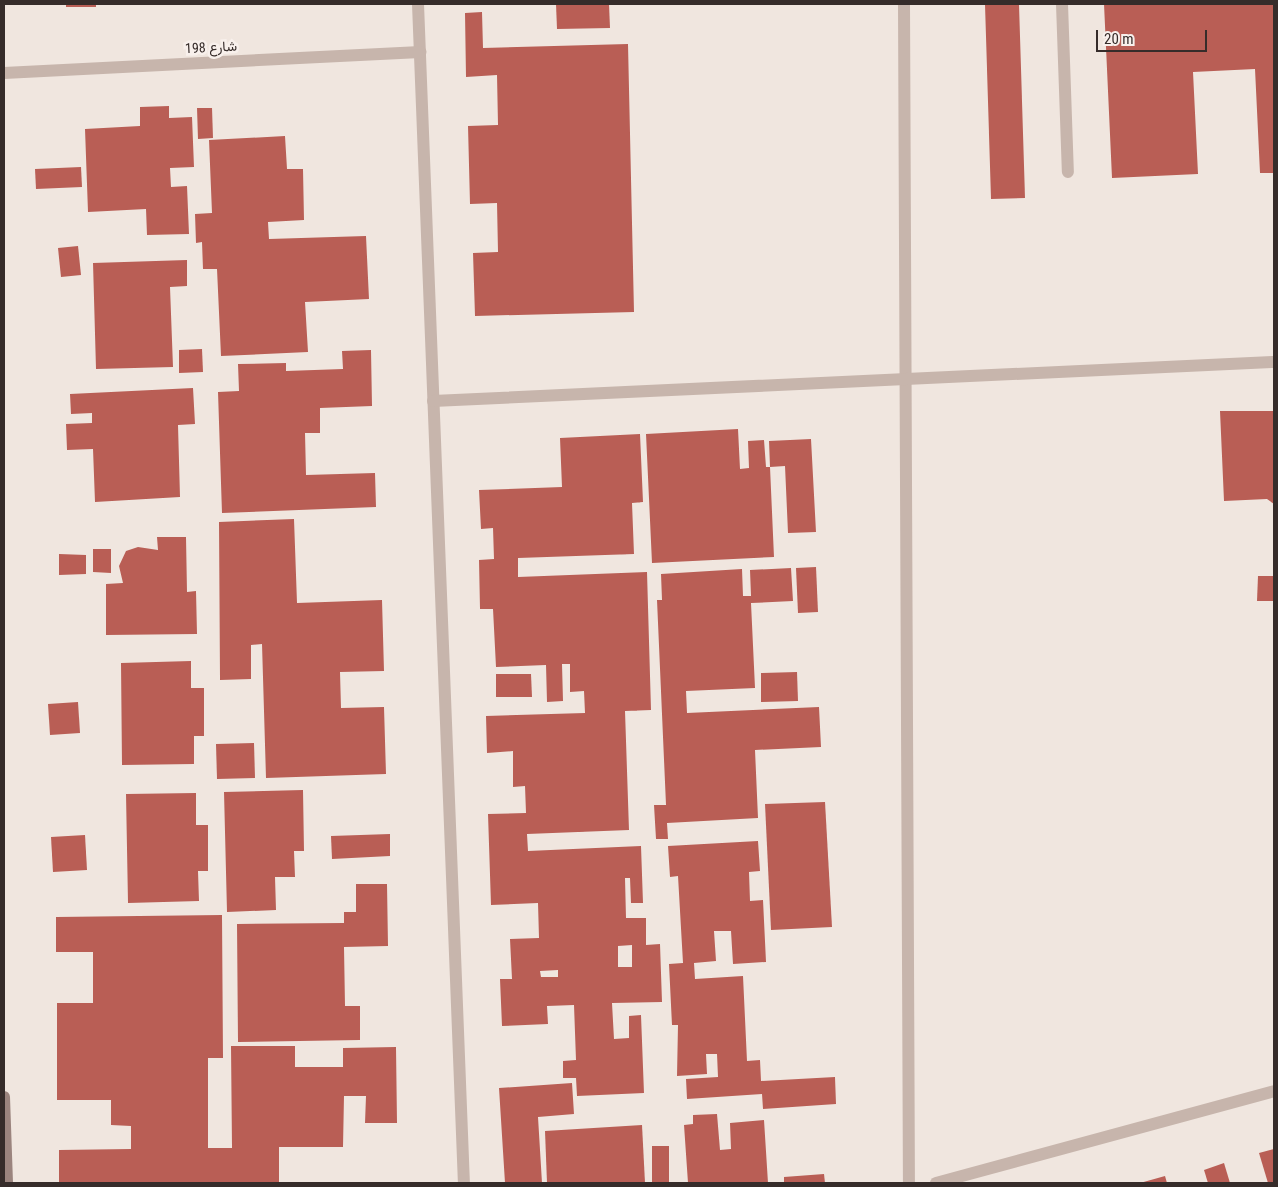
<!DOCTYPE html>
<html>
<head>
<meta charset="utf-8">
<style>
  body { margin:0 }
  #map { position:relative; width:1278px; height:1187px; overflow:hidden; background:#f0e6df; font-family:"Roboto Condensed",Vazirmatn,sans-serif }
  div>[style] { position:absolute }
  .building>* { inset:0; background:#b95e55 }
  .lane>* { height:12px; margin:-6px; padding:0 6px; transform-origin:6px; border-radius:6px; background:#c7b5ac }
  .street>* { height:12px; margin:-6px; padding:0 6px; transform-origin:6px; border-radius:6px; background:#c7b5ac }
  .secondary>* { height:12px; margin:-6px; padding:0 6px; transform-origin:6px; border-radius:6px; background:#9b847e }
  span { translate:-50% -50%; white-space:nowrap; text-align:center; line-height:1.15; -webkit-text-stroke:5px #f8f0ec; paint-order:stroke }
  .street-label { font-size:14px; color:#362c2a }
  .frame { position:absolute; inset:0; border:5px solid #362c2a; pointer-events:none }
  .scale { position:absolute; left:1096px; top:30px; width:111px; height:22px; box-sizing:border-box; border:2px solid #362c2a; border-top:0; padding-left:6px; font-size:15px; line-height:18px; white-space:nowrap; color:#362c2a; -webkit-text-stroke:4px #f8f0ec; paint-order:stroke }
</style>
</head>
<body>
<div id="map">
  <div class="building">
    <div style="clip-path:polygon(66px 4px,96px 4px,96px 7px,66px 7px)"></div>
    <div style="clip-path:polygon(556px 4px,609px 4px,610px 28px,557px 29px)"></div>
    <div style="clip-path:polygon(985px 4px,1019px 4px,1025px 198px,991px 199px)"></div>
    <div style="clip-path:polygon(1104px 4px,1274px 4px,1274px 173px,1260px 173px,1255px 69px,1193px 72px,1198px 174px,1112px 178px)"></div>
    <div style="clip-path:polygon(482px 12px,483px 48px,628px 44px,634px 312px,475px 316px,473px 253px,498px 252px,497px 203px,470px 204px,468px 126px,498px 125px,497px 75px,466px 77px,465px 13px)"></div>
    <div style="clip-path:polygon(169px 106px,169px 118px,192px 117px,194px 167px,170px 168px,171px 187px,187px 186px,189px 234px,147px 235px,146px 209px,88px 212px,85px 129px,140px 126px,140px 107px)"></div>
    <div style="clip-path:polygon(197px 108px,212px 108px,213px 138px,198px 139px)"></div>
    <div style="clip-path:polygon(285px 136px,287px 169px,303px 169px,304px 220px,268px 222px,269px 239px,366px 236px,369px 299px,305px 302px,308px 352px,221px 356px,217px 269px,203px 269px,202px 242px,196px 243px,195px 214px,212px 213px,209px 140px)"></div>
    <div style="clip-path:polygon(81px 167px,82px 187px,36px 189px,35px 169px)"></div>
    <div style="clip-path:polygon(78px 246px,81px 275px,61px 277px,58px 248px)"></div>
    <div style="clip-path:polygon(187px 260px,187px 286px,170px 287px,173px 367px,96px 369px,93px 263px)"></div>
    <div style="clip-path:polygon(202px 349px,203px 372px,179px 373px,179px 350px)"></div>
    <div style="clip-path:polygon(371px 350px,372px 406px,320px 408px,320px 433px,305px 433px,306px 475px,375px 473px,376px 507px,222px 513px,218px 392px,239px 391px,238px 364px,286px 363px,286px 371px,343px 369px,342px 351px)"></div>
    <div style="clip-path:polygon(193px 388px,195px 424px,178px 425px,180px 497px,95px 502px,93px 449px,67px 450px,66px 424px,92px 423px,92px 413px,71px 414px,70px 394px)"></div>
    <div style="clip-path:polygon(1220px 411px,1274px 411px,1274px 504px,1267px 499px,1224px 501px)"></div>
    <div style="clip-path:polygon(738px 429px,740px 469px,749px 468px,748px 441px,764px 440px,766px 467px,770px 467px,769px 441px,811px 439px,816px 532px,788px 533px,785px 466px,770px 467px,774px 557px,652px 563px,646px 434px)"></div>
    <div style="clip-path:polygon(evenodd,640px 434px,643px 502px,632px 503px,634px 554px,518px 558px,518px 577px,647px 572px,651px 710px,625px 711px,629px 830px,527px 834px,528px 851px,641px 846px,643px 903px,631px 903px,630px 878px,625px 878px,626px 918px,646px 918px,646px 945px,660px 944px,662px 1002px,612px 1003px,614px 1039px,629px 1038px,629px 1016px,641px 1015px,644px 1093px,577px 1096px,576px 1078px,563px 1078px,563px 1061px,576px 1060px,574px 1005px,547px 1006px,548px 1024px,502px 1026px,500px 979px,512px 979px,510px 939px,539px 938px,538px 903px,491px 905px,488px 814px,526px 813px,525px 786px,513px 787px,513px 751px,487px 753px,486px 716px,585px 713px,584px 691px,570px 692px,570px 664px,562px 664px,563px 701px,547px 702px,546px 665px,496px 667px,493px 609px,480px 609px,479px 560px,494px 559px,493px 528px,481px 529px,479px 490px,562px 487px,560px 438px,640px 434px,632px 945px,632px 967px,618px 967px,618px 946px,632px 945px,640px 434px,558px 970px,558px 977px,541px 977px,540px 971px,558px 970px)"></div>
    <div style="clip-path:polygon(294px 519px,297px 603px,382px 600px,384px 671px,340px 672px,341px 708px,384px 707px,386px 774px,266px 778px,262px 644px,251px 645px,251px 679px,220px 680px,219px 522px)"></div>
    <div style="clip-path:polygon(157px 537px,186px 537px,187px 592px,196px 591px,197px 634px,106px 635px,106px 584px,123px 583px,119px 566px,126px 551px,138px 547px,158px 550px)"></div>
    <div style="clip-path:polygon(93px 549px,111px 549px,111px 573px,93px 572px)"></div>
    <div style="clip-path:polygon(59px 554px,86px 555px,86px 574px,59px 575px)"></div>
    <div style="clip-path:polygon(816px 567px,818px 612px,798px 613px,796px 568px)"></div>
    <div style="clip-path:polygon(791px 568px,793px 601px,751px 603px,755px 688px,686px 691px,687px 713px,819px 707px,821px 747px,755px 750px,758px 818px,667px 823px,668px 839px,656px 839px,654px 805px,666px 805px,657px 600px,662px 600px,661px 574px,742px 569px,743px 596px,751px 596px,750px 570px)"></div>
    <div style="clip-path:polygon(1258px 576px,1274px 576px,1274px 601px,1257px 601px)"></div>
    <div style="clip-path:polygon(191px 661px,191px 688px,204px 688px,204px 736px,194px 736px,194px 764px,122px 765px,121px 663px)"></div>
    <div style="clip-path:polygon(797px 672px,798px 701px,761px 702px,761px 673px)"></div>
    <div style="clip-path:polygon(496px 674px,531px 674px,532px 697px,496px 697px)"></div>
    <div style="clip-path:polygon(78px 702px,80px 733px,50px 735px,48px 704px)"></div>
    <div style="clip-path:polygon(254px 743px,255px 778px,217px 779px,216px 744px)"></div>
    <div style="clip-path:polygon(303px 790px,304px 851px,294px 851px,295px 877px,275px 877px,276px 910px,227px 912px,224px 792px)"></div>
    <div style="clip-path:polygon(196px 793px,196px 825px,208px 825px,208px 871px,198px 871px,199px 901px,128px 903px,126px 794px)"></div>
    <div style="clip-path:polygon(825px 802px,832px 927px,771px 930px,765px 804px)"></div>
    <div style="clip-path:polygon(390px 834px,390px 856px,332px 859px,331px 836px)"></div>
    <div style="clip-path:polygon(85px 835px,87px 870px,53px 872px,51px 837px)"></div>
    <div style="clip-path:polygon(758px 841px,760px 871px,749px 872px,750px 901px,763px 900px,766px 962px,733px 964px,731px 931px,714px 931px,716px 961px,694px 963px,695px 979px,743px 976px,747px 1061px,760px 1060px,761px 1081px,835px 1077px,836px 1104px,763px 1109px,762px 1094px,687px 1099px,686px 1079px,718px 1077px,717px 1054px,706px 1054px,707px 1074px,677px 1076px,678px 1025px,672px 1025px,669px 964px,683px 963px,678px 876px,670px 877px,668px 846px)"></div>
    <div style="clip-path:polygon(356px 884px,387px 884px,388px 946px,344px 947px,345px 1006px,360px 1006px,360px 1040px,238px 1042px,237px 924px,344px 923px,344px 912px,356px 912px)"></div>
    <div style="clip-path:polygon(222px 915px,223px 1058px,208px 1058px,208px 1148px,232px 1148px,231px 1046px,295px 1046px,295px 1067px,343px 1067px,343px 1048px,396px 1047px,397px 1123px,365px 1123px,366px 1096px,344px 1096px,343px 1147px,279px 1147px,279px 1183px,59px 1183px,59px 1150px,131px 1149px,131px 1126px,111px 1125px,111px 1100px,57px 1100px,57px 1003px,93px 1003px,93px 952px,56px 952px,56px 917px)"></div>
    <div style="clip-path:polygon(572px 1083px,574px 1114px,538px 1117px,542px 1183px,505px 1183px,499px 1088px)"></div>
    <div style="clip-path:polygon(717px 1114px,720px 1150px,731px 1149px,730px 1123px,764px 1120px,768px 1183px,688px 1183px,684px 1125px,693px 1124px,693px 1115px)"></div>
    <div style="clip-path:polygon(642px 1125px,645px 1183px,547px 1183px,545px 1131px)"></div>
    <div style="clip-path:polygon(652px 1146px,669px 1146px,669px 1183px,652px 1183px)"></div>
    <div style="clip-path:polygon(1274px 1149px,1274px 1183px,1268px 1183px,1259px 1153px)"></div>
    <div style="clip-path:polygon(1224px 1163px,1230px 1183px,1208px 1183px,1204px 1170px)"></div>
    <div style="clip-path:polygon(824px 1174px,825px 1183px,784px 1183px,784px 1177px)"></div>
    <div style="clip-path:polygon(1165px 1176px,1167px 1183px,1140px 1183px)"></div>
  </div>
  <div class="lane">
    <div style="left:1062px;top:4px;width:168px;rotate:88deg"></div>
  </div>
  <div class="street">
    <div style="left:418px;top:4px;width:1180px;rotate:87.77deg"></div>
    <div style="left:904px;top:4px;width:1179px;rotate:89.76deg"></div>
    <div style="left:4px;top:73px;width:417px;rotate:-2.9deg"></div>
    <div style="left:433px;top:401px;width:842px;rotate:-2.66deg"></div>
    <div style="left:936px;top:1183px;width:350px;rotate:-15.2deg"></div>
  </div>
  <div class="secondary">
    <div style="left:4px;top:1097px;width:86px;rotate:88deg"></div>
  </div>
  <div class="street-label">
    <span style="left:211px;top:47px;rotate:-3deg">شارع 198</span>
  </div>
  <div class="frame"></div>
  <div class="scale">20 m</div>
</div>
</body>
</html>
